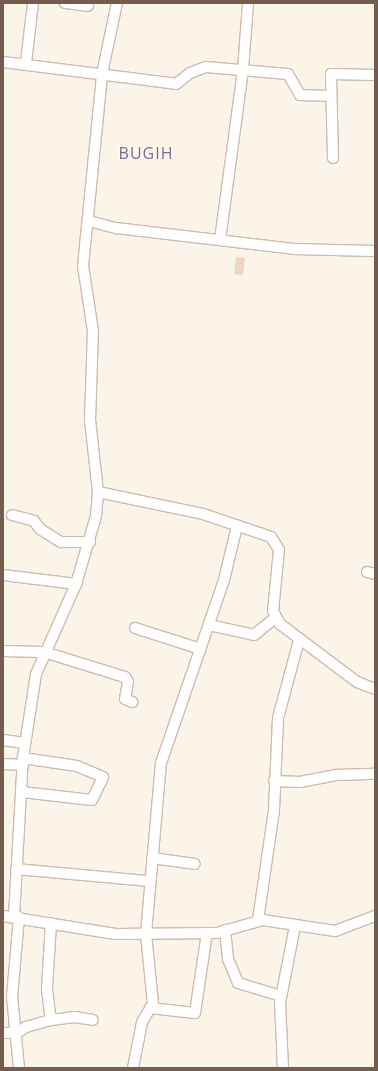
<!DOCTYPE html>
<html>
<head>
<meta charset="utf-8">
<style>
  body { margin:0 }
  #map { position:relative; width:378px; height:1071px; overflow:hidden; background:#fbf4e9; font-family:"Open Sans",sans-serif }
  div>[style] { position:absolute }
  .building>* { inset:0; background:#eed4c2 }
  .roads { filter:drop-shadow(1px 0 #ccbcaf) drop-shadow(-1px 0 #ccbcaf) drop-shadow(0 1px #ccbcaf) drop-shadow(0 -1px #ccbcaf) }
  .minor>* { height:10px; margin:-5px; padding:0 5px; transform-origin:5px; border-radius:5px; background:#fff }
  span { translate:-50% -50%; white-space:nowrap; text-align:center; line-height:1.15; -webkit-text-stroke:3px #fef8ef; paint-order:stroke }
  .quarter-label { font-size:16px; color:#82668f; letter-spacing:1px }
  .frame { position:absolute; inset:0; border:4px solid #745c4e; pointer-events:none }
</style>
</head>
<body>
<div id="map">
  <div class="building">
    <div style="clip-path:polygon(236px 257px,245px 258px,243px 275px,234px 274px)"></div>
  </div>
  <div class="roads">
    <div class="minor">
      <div style="left:65px;top:3px;width:23px;rotate:7deg"></div>
      <div style="left:3px;top:62px;width:174px;rotate:7.2deg"></div>
      <div style="left:176px;top:84px;width:18px;rotate:-38deg"></div>
      <div style="left:190px;top:73px;width:17px;rotate:-21deg"></div>
      <div style="left:206px;top:67px;width:82px;rotate:4.9deg"></div>
      <div style="left:288px;top:74px;width:24px;rotate:60deg"></div>
      <div style="left:300px;top:95px;width:30px;rotate:2deg"></div>
      <div style="left:26px;top:62px;width:59px;rotate:-83.2deg"></div>
      <div style="left:333px;top:158px;width:84px;rotate:-91.4deg"></div>
      <div style="left:331px;top:74px;width:44px;rotate:1.3deg"></div>
      <div style="left:89px;top:221px;width:28px;rotate:15deg"></div>
      <div style="left:116px;top:228px;width:179px;rotate:6.7deg"></div>
      <div style="left:294px;top:249px;width:81px;rotate:1.4deg"></div>
      <div style="left:220px;top:240px;width:172px;rotate:-82.3deg"></div>
      <div style="left:243px;top:70px;width:67px;rotate:-85.7deg"></div>
      <div style="left:98px;top:492px;width:107px;rotate:11.8deg"></div>
      <div style="left:203px;top:514px;width:72px;rotate:18.7deg"></div>
      <div style="left:271px;top:537px;width:15px;rotate:58deg"></div>
      <div style="left:279px;top:550px;width:61px;rotate:95.6deg"></div>
      <div style="left:273px;top:611px;width:15px;rotate:62deg"></div>
      <div style="left:280px;top:624px;width:96px;rotate:37deg"></div>
      <div style="left:357px;top:682px;width:19px;rotate:21deg"></div>
      <div style="left:12px;top:515px;width:23px;rotate:15deg"></div>
      <div style="left:34px;top:521px;width:10px;rotate:53deg"></div>
      <div style="left:40px;top:529px;width:25px;rotate:32deg"></div>
      <div style="left:61px;top:542px;width:29px"></div>
      <div style="left:367px;top:572px;width:8px;rotate:14deg"></div>
      <div style="left:3px;top:575px;width:74px;rotate:7deg"></div>
      <div style="left:209px;top:625px;width:46px;rotate:12.5deg"></div>
      <div style="left:254px;top:635px;width:28px;rotate:-39deg"></div>
      <div style="left:135px;top:628px;width:69px;rotate:17.7deg"></div>
      <div style="left:3px;top:651px;width:41px;rotate:1.4deg"></div>
      <div style="left:44px;top:652px;width:85px;rotate:17.2deg"></div>
      <div style="left:125px;top:677px;width:6px;rotate:59deg"></div>
      <div style="left:128px;top:682px;width:17px;rotate:100deg"></div>
      <div style="left:125px;top:699px;width:8px;rotate:23deg"></div>
      <div style="left:3px;top:740px;width:22px;rotate:8deg"></div>
      <div style="left:3px;top:764px;width:20px;rotate:3deg"></div>
      <div style="left:274px;top:781px;width:26px;rotate:2deg"></div>
      <div style="left:300px;top:782px;width:38px;rotate:-11deg"></div>
      <div style="left:337px;top:775px;width:38px;rotate:-2deg"></div>
      <div style="left:22px;top:792px;width:70px;rotate:6.5deg"></div>
      <div style="left:92px;top:800px;width:25px;rotate:-64deg"></div>
      <div style="left:103px;top:777px;width:28px;rotate:-157deg"></div>
      <div style="left:77px;top:766px;width:55px;rotate:-171.6deg"></div>
      <div style="left:152px;top:858px;width:43px;rotate:7.9deg"></div>
      <div style="left:16px;top:869px;width:134px;rotate:5.2deg"></div>
      <div style="left:3px;top:916px;width:114px;rotate:9.1deg"></div>
      <div style="left:116px;top:934px;width:101px;rotate:-0.6deg"></div>
      <div style="left:217px;top:933px;width:48px;rotate:-15.8deg"></div>
      <div style="left:263px;top:920px;width:73px;rotate:8.7deg"></div>
      <div style="left:335px;top:931px;width:43px;rotate:-20.6deg"></div>
      <div style="left:14px;top:917px;width:159px;rotate:-86.8deg"></div>
      <div style="left:23px;top:758px;width:85px;rotate:-81.2deg"></div>
      <div style="left:36px;top:674px;width:98px;rotate:-66deg"></div>
      <div style="left:76px;top:584px;width:71px;rotate:-73.6deg"></div>
      <div style="left:96px;top:516px;width:24px;rotate:-85deg"></div>
      <div style="left:98px;top:492px;width:72px;rotate:-96.3deg"></div>
      <div style="left:90px;top:420px;width:89px;rotate:-88.1deg"></div>
      <div style="left:93px;top:331px;width:66px;rotate:-98.7deg"></div>
      <div style="left:83px;top:266px;width:193px;rotate:-84.3deg"></div>
      <div style="left:102px;top:74px;width:73px;rotate:-78.1deg"></div>
      <div style="left:258px;top:920px;width:111px;rotate:-81.7deg"></div>
      <div style="left:274px;top:810px;width:92px;rotate:-87.5deg"></div>
      <div style="left:278px;top:718px;width:81px;rotate:-74.9deg"></div>
      <div style="left:51px;top:923px;width:66px;rotate:93.5deg"></div>
      <div style="left:47px;top:989px;width:31px;rotate:83deg"></div>
      <div style="left:225px;top:930px;width:29px;rotate:84deg"></div>
      <div style="left:228px;top:959px;width:26px;rotate:67deg"></div>
      <div style="left:238px;top:983px;width:45px;rotate:16.8deg"></div>
      <div style="left:150px;top:1008px;width:45px;rotate:6.3deg"></div>
      <div style="left:195px;top:1013px;width:81px;rotate:-81.5deg"></div>
      <div style="left:3px;top:1033px;width:14px"></div>
      <div style="left:17px;top:1033px;width:11px;rotate:-34deg"></div>
      <div style="left:26px;top:1027px;width:26px;rotate:-16deg"></div>
      <div style="left:51px;top:1020px;width:24px;rotate:-7deg"></div>
      <div style="left:75px;top:1017px;width:18px;rotate:9deg"></div>
      <div style="left:19px;top:1068px;width:71px;rotate:-95.6deg"></div>
      <div style="left:12px;top:997px;width:80px;rotate:-85deg"></div>
      <div style="left:133px;top:1068px;width:47px;rotate:-78.9deg"></div>
      <div style="left:142px;top:1022px;width:21px;rotate:-59deg"></div>
      <div style="left:153px;top:1004px;width:70px;rotate:-95.7deg"></div>
      <div style="left:146px;top:934px;width:172px;rotate:-85deg"></div>
      <div style="left:161px;top:763px;width:194px;rotate:-71deg"></div>
      <div style="left:224px;top:580px;width:56px;rotate:-76.5deg"></div>
      <div style="left:283px;top:1068px;width:65px;rotate:-92.6deg"></div>
      <div style="left:280px;top:1003px;width:78px;rotate:-79deg"></div>
    </div>
  </div>
  <div class="quarter-label">
    <span style="left:146px;top:153px">BUGIH</span>
  </div>
  <div class="frame"></div>
</div>
</body>
</html>
